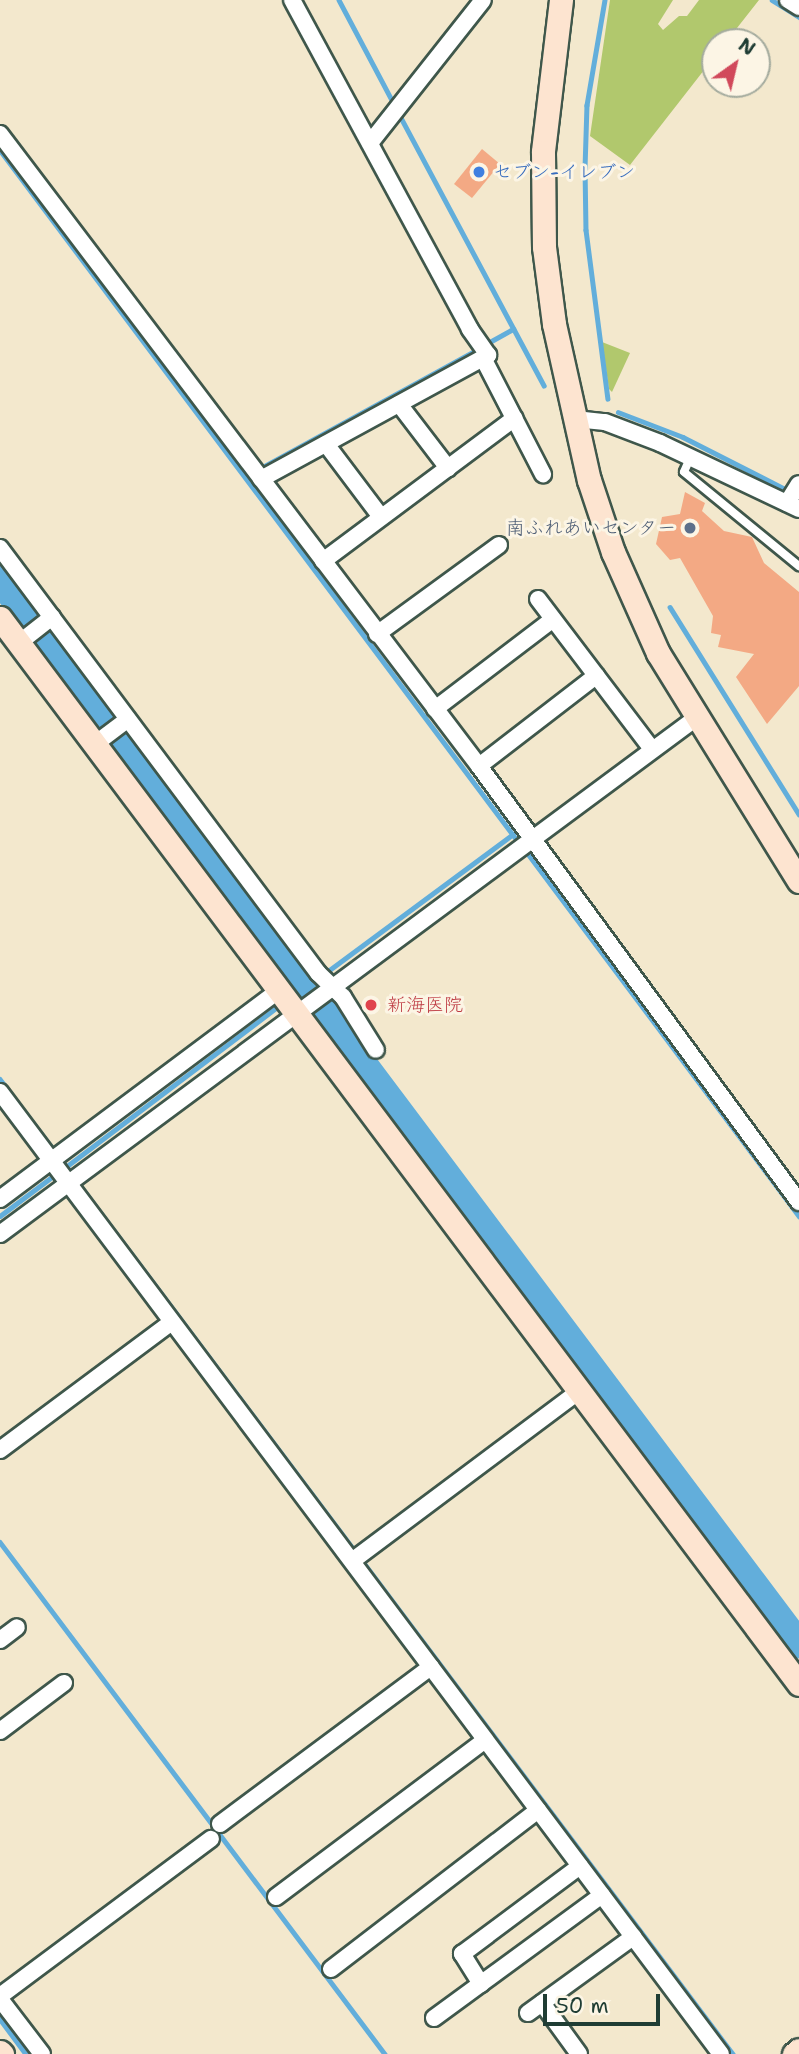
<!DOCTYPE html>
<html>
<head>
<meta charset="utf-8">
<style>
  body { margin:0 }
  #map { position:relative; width:799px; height:2054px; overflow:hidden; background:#f3e8cd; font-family:"Shantell Sans","Klee One",sans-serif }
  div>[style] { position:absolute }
  .green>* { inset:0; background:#b1c86d }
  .stream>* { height:4.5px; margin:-2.25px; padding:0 2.25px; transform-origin:2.25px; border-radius:2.25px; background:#62aedb }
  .river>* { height:28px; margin:-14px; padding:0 14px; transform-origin:14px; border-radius:14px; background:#62aedb }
  .building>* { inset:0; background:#f3a984 }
  .roads { filter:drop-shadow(2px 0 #3f574b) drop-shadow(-2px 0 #3f574b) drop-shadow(0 2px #3f574b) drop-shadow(0 -2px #3f574b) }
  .lane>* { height:8px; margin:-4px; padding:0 4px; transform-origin:4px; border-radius:4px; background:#fff }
  .street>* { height:16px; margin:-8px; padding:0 8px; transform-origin:8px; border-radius:8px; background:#fff }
  .secondary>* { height:23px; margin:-11.5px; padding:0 11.5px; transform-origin:11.5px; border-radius:11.5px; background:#fde4d0 }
  .dots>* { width:19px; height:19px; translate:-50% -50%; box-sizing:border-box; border:4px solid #fcf5e5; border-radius:50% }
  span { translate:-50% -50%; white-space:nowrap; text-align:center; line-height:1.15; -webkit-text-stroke:6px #fcf5e5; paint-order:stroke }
  .shop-label { font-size:19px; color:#366cbe }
  .left { translate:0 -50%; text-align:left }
  .service-label { font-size:19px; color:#4e5e75 }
  .right { translate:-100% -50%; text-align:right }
  .health-label { font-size:19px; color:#be3a42 }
  .north { position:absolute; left:701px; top:28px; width:70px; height:70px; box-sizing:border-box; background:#fcf5e5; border:2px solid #a4ab9e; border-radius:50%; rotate:34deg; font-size:19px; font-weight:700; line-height:28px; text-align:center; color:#1f3d34 }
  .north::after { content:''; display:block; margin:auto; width:24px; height:32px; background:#d1495b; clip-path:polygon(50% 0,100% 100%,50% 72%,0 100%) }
  .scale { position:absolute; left:543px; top:1994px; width:117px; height:32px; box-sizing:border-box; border:4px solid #1f3d34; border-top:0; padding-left:9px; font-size:21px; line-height:24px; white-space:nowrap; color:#1f3d34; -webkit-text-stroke:5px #fcf5e5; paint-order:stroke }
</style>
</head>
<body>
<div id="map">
  <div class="green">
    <div style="clip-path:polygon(610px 0,673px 0,658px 24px,663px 30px,679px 16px,687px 16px,699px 0,759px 0,726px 42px,715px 42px,715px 56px,630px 165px,590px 136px)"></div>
    <div style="clip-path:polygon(602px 342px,630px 353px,612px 392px,609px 389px)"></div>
  </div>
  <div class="stream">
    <div style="left:339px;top:0;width:118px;rotate:62.1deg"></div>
    <div style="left:605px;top:0;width:107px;rotate:99.7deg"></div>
    <div style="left:587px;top:105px;width:62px;rotate:91.8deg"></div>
    <div style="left:585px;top:167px;width:63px;rotate:89.1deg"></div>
    <div style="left:586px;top:230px;width:170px;rotate:82.6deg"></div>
    <div style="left:772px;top:0;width:32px;rotate:32deg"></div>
    <div style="left:398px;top:112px;width:310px;rotate:61.9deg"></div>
    <div style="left:0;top:150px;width:867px;rotate:53.16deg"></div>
    <div style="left:486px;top:344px;width:31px;rotate:-29deg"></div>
    <div style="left:618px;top:412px;width:70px;rotate:21deg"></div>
    <div style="left:683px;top:437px;width:119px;rotate:27deg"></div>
    <div style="left:259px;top:469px;width:250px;rotate:-28.7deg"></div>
    <div style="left:670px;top:607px;width:244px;rotate:58.1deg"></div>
    <div style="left:526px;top:851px;width:456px;rotate:53.2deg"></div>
    <div style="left:328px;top:971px;width:230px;rotate:-36.5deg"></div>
    <div style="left:306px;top:987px;width:12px;rotate:-35deg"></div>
    <div style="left:296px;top:989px;width:9px;rotate:-32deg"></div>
    <div style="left:0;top:1079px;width:114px;rotate:52.8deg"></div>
    <div style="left:63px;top:1169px;width:272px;rotate:-37.1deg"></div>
    <div style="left:80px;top:1185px;width:1087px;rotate:53.08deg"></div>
    <div style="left:0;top:1216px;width:70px;rotate:-36.9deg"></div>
    <div style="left:0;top:1542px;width:641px;rotate:53.06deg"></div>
    <div style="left:0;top:2019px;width:44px;rotate:53.4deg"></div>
  </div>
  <div class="river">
    <div style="left:0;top:580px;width:1331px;rotate:53.1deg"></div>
  </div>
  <div class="building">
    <div style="clip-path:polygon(482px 149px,500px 164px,472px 198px,454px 184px)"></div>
    <div style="clip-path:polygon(685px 492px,705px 503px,702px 511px,724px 531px,752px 537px,764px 563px,799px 592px,799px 686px,767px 724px,736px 677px,754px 654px,718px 647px,721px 635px,711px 633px,713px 616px,680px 558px,670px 560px,656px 544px,662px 517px,680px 514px)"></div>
  </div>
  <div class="roads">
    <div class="lane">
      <div style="left:691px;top:456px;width:17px;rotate:114deg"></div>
      <div style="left:684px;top:472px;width:149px;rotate:39.3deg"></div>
    </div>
    <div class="street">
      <div style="left:788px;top:0;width:13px;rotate:32deg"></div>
      <div style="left:0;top:134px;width:793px;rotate:52.84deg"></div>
      <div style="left:479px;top:766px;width:541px;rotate:53.72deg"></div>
      <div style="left:370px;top:143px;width:182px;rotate:-51.7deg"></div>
      <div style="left:483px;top:358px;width:131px;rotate:62.7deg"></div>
      <div style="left:399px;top:404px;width:81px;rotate:52.6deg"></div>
      <div style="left:575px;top:419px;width:30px;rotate:6deg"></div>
      <div style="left:605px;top:422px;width:59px;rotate:20.9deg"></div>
      <div style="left:660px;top:443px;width:154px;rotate:25.4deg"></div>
      <div style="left:326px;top:444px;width:91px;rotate:53deg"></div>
      <div style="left:261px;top:479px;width:259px;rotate:-28.6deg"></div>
      <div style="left:488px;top:355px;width:32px;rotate:-125deg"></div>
      <div style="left:470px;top:329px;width:374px;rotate:-118.4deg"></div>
      <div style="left:787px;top:503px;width:22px;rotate:-58deg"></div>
      <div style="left:0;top:548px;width:531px;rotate:53.19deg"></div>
      <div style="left:318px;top:973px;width:35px;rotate:44deg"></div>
      <div style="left:343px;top:997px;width:62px;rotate:58.1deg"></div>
      <div style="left:323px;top:561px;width:239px;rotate:-36.7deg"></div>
      <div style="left:538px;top:599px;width:188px;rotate:52.8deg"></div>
      <div style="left:377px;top:634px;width:151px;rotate:-36.1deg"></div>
      <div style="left:19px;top:643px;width:42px;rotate:-38.2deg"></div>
      <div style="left:435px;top:709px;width:148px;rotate:-37.3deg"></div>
      <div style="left:95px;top:744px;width:41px;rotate:-37.1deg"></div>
      <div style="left:479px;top:766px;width:148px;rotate:-37.6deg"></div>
      <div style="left:0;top:1092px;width:1202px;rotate:53.15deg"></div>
      <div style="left:0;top:1199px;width:349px;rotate:-36.8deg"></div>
      <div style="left:0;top:1234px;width:866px;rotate:-36.55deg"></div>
      <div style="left:0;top:1450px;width:214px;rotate:-36.7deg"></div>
      <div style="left:352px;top:1561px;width:284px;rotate:-36.8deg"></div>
      <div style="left:0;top:1640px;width:21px;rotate:-37deg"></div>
      <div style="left:0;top:1731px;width:80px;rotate:-36.9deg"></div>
      <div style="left:220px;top:1824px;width:263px;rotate:-36.7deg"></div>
      <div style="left:276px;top:1897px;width:261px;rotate:-36.9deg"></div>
      <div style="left:331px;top:1969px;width:261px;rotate:-37.5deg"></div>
      <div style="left:481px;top:1984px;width:36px;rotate:-122deg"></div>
      <div style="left:462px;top:1954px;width:147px;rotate:-36.7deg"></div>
      <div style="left:0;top:1996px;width:263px;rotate:-36.7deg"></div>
      <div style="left:0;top:1999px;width:69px;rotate:52.6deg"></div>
      <div style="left:542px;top:2003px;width:63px;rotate:54deg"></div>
      <div style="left:528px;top:2013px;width:130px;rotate:-35.9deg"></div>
      <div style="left:434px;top:2018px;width:208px;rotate:-36.2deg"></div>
    </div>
    <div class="secondary">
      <div style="left:561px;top:0;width:153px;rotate:96.8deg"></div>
      <div style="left:543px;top:152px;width:95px;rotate:89.4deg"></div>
      <div style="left:544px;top:247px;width:78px;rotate:82.6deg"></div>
      <div style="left:554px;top:324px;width:160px;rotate:77.4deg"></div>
      <div style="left:589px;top:480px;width:76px;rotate:71.6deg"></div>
      <div style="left:613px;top:552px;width:111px;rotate:66deg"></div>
      <div style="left:658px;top:653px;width:268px;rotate:58.3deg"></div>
      <div style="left:0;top:618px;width:1332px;rotate:53.15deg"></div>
      <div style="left:0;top:2052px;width:3px;rotate:45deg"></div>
      <div style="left:794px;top:2054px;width:6px;rotate:-39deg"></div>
    </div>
  </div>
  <div class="dots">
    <div style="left:479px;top:172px;background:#3f7fe0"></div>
    <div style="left:690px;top:528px;background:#5c6f8a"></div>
    <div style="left:371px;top:1005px;background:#e0444e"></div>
  </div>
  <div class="shop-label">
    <span class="left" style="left:493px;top:172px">セブン-イレブン</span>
  </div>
  <div class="service-label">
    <span class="right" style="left:676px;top:528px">南ふれあいセンター</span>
  </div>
  <div class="health-label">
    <span class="left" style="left:387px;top:1005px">新海医院</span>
  </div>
  <div class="north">N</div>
  <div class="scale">50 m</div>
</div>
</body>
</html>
